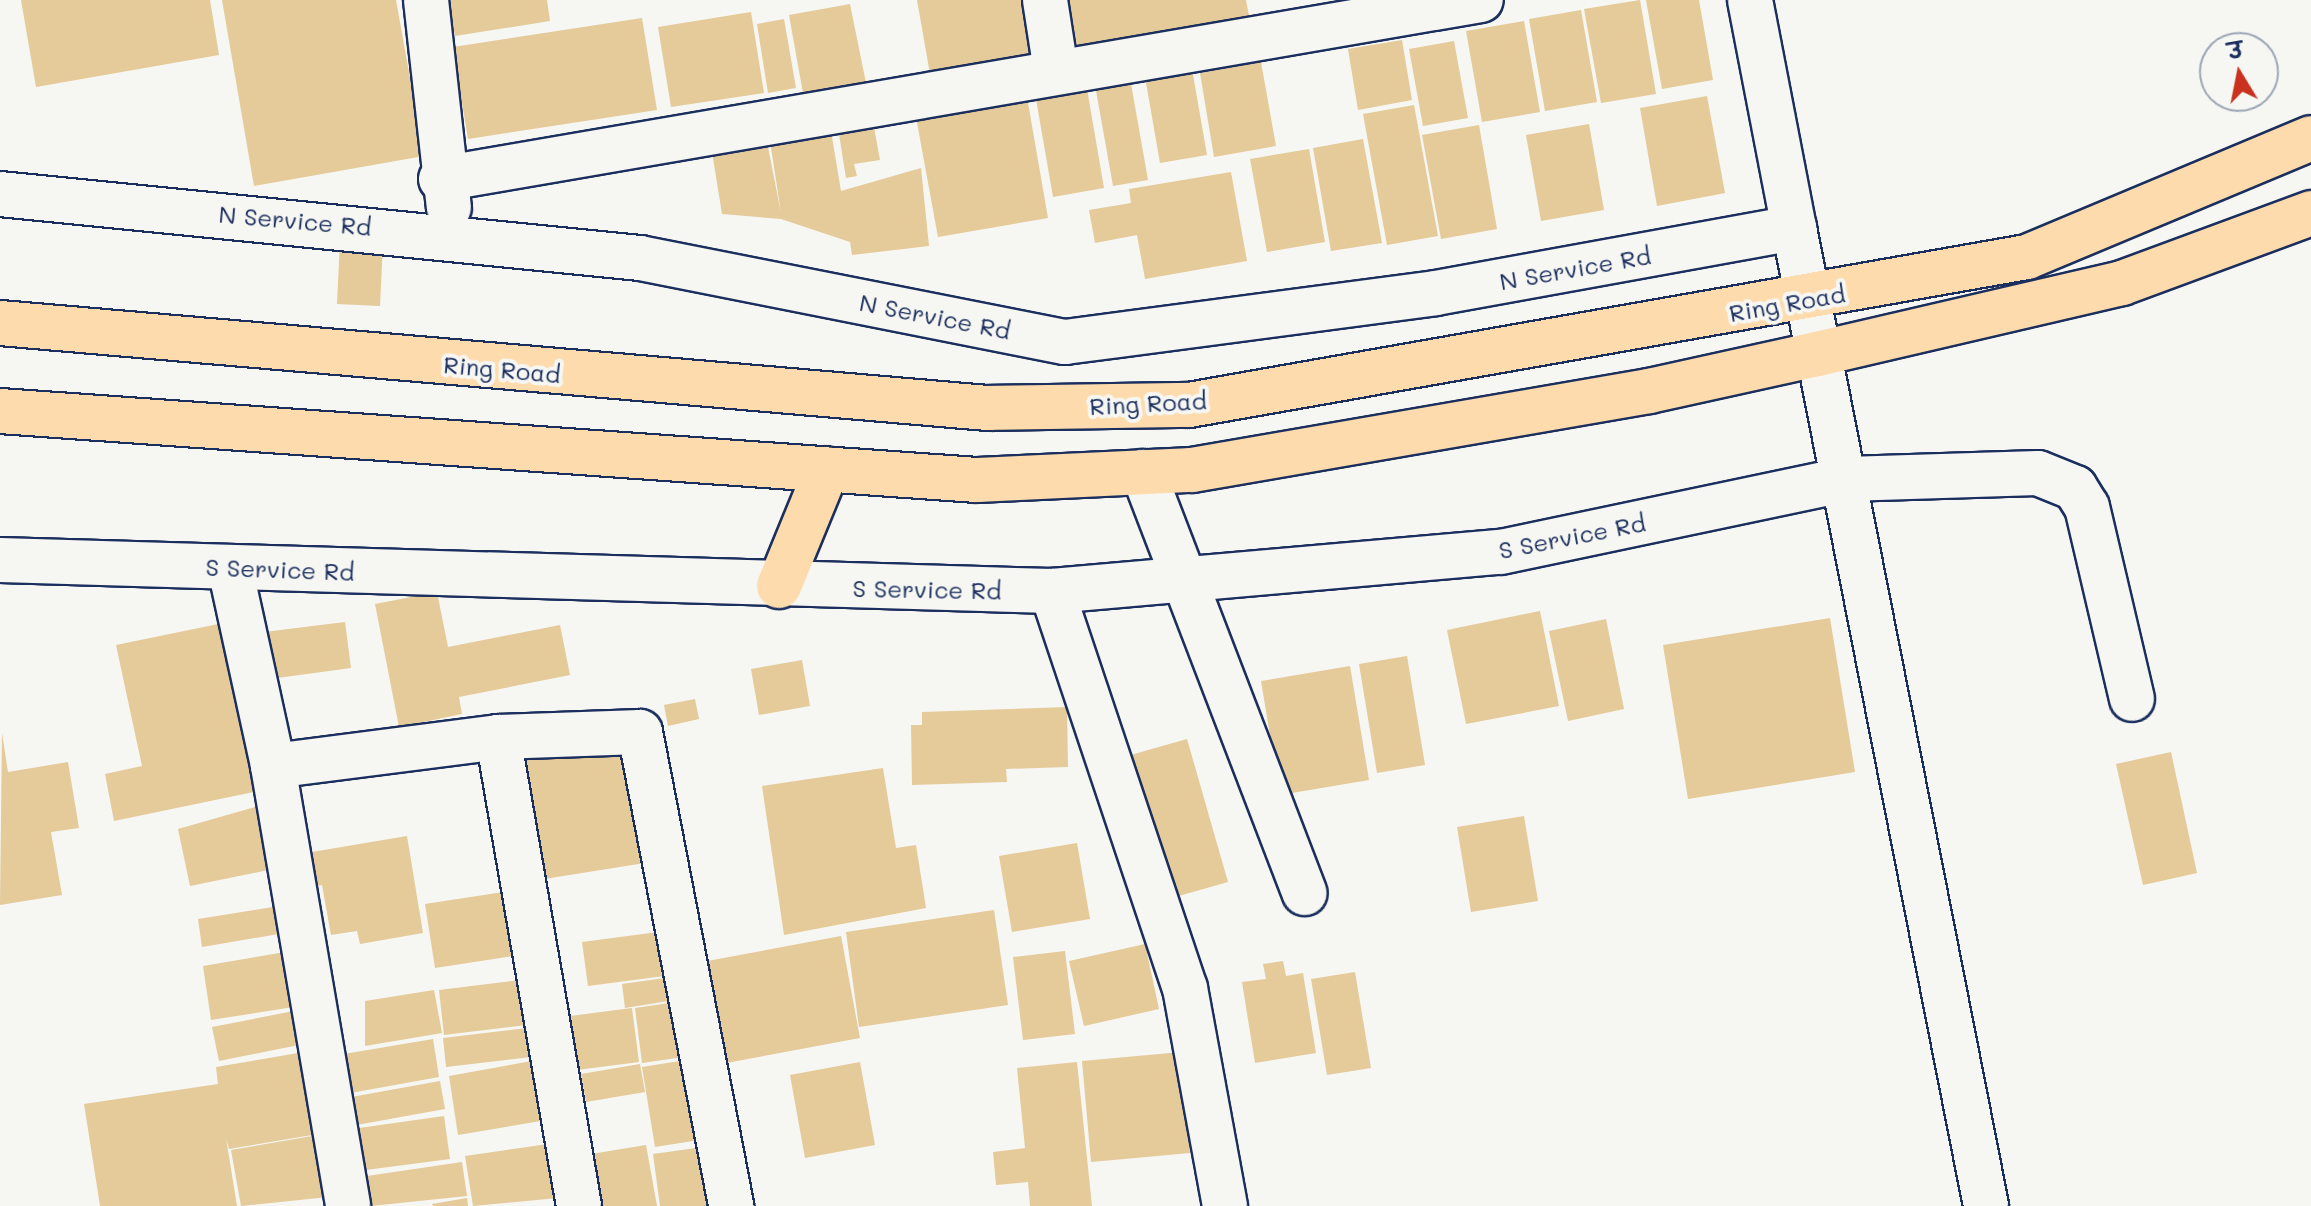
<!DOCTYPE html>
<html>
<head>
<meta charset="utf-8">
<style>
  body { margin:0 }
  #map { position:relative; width:2311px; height:1206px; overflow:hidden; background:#f6f6f2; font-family:Mali,"Playpen Sans Deva",sans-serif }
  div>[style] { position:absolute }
  .building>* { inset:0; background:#e5ca9a }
  .roads { filter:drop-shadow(2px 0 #1b2f5e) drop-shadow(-2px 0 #1b2f5e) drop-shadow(0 2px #1b2f5e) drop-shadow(0 -2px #1b2f5e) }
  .minor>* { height:44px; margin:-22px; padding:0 22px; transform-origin:22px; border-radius:22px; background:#f6f6f2 }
  .highway>* { height:44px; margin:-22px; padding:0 22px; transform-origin:22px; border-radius:22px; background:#fedbac }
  span { translate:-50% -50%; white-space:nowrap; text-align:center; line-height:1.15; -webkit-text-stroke:8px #f6f6f2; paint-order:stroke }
  .street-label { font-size:24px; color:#1b2f5e }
  .north { position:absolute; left:2199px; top:32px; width:80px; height:80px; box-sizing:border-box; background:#f6f6f2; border:2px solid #9ea6b7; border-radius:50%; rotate:350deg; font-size:22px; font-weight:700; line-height:32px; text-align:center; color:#1b2f5e }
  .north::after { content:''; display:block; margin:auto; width:28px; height:36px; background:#c8321e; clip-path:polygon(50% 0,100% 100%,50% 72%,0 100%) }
</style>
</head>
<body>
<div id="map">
  <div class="building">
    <div style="clip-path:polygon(21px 0,210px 0,219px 55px,36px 87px)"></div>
    <div style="clip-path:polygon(222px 0,396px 0,424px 156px,254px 186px)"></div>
    <div style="clip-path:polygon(449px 0,547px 0,550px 21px,455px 36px)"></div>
    <div style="clip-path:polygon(917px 0,1025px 0,1035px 56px,930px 74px)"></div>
    <div style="clip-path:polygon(1059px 0,1246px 0,1249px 16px,1067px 48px)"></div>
    <div style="clip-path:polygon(1640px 0,1656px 94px,1601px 103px,1584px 9px)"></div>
    <div style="clip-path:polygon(1646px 0,1699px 0,1713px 80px,1662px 89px)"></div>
    <div style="clip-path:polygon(850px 4px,867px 88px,804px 99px,789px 15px)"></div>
    <div style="clip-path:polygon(1581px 10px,1597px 102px,1545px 111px,1529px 19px)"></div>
    <div style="clip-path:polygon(751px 12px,764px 93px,671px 107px,658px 27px)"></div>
    <div style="clip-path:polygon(642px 18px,657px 110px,468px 139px,453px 47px)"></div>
    <div style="clip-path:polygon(784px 19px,796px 88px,768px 93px,757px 24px)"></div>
    <div style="clip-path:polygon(1524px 21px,1540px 112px,1482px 122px,1466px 31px)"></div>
    <div style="clip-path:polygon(1402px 40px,1412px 100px,1358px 110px,1348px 49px)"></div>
    <div style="clip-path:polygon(1454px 41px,1468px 118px,1423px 126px,1409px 49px)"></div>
    <div style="clip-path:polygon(1261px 62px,1276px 146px,1214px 157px,1200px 73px)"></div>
    <div style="clip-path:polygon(1191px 63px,1207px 155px,1160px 163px,1144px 71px)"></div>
    <div style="clip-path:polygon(1130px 78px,1148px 180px,1113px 186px,1095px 85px)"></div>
    <div style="clip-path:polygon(1087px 89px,1104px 188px,1053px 197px,1036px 99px)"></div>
    <div style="clip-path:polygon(1707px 96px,1725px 193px,1657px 206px,1640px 108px)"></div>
    <div style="clip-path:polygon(1027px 97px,1048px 218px,938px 237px,916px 117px)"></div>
    <div style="clip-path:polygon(1414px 105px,1438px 236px,1387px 245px,1363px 114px)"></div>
    <div style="clip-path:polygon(873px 122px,880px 160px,854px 164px,857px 176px,846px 178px,838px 128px)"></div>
    <div style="clip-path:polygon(1589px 124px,1604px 210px,1541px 221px,1526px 135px)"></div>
    <div style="clip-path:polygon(1479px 125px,1497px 229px,1441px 239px,1422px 135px)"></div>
    <div style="clip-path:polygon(831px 131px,841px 191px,921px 168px,929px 246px,852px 255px,850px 242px,781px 219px,722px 214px,712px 152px,767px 142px,781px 213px,770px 141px)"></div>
    <div style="clip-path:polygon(1363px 139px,1382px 243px,1331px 251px,1313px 148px)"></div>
    <div style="clip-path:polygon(1309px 149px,1325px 242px,1267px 252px,1250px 159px)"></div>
    <div style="clip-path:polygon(1231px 172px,1247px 261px,1145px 279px,1137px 235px,1095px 243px,1089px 210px,1131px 203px,1129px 189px)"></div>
    <div style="clip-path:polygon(340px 241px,383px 243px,380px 306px,337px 304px)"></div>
    <div style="clip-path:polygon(437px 592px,448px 647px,560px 625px,570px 675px,459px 697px,462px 714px,399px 727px,375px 604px)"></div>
    <div style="clip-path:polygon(1540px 611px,1559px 706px,1466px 724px,1447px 630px)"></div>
    <div style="clip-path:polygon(1830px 618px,1855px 772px,1688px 799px,1663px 645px)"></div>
    <div style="clip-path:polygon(1606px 619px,1624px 709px,1568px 721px,1549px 631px)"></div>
    <div style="clip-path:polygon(228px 622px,263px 790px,114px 821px,105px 774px,142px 766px,116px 645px)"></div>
    <div style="clip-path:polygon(345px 622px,351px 668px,270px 679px,264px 632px)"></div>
    <div style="clip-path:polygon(1407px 656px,1425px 765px,1377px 773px,1359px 664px)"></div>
    <div style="clip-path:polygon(802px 660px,810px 706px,759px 715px,751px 669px)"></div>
    <div style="clip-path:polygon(1350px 666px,1369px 780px,1280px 795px,1261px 681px)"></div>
    <div style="clip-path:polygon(695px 699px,699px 719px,668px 726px,664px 705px)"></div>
    <div style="clip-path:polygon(1067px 707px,1068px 767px,1006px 769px,1007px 782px,912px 785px,911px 725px,922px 725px,922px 712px)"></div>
    <div style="clip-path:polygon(2px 733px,8px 772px,68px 762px,79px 828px,51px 832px,62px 895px,0 905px)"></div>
    <div style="clip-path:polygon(1187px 739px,1228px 882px,1161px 901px,1120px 758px)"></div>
    <div style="clip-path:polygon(629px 744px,651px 862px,538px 880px,521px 755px)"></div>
    <div style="clip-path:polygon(2171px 752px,2197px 873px,2143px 885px,2116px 764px)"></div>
    <div style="clip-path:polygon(883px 768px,896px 848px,916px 845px,926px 908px,784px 935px,762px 786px)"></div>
    <div style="clip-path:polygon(269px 803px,283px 867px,190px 886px,178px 829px)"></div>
    <div style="clip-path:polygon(1524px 816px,1538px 901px,1471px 912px,1457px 827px)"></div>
    <div style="clip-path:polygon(407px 836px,423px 933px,360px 944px,357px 931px,331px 935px,322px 885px,312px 887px,306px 853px)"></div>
    <div style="clip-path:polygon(1077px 843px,1090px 919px,1012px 932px,999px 856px)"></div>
    <div style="clip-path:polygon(510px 891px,520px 955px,435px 968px,425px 904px)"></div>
    <div style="clip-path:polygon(286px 905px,290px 932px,202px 947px,198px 919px)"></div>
    <div style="clip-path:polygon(994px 910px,1008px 1005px,859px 1027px,846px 932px)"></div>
    <div style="clip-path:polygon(666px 931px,672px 975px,588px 986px,582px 942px)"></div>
    <div style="clip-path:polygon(841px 936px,860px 1038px,721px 1064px,702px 962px)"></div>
    <div style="clip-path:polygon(1145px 944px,1159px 1009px,1084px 1026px,1069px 961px)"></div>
    <div style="clip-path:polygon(297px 950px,306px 1005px,211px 1020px,203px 966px)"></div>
    <div style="clip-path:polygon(1065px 951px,1075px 1034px,1023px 1040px,1013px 957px)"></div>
    <div style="clip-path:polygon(1283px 961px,1286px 976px,1303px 973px,1316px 1053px,1255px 1063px,1242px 982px,1266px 979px,1263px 964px)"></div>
    <div style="clip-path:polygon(1355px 972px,1371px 1068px,1327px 1075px,1311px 979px)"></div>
    <div style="clip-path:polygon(672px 977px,675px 1000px,625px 1008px,622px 984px)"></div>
    <div style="clip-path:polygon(529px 979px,535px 1024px,444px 1035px,439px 990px)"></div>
    <div style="clip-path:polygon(434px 990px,442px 1033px,365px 1046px,365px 1001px)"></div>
    <div style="clip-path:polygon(676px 1002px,684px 1057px,642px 1063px,635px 1008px)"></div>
    <div style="clip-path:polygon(309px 1008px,309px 1043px,219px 1061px,212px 1027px)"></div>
    <div style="clip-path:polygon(632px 1008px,639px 1062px,577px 1070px,570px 1016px)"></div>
    <div style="clip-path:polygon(527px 1028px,531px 1057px,446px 1067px,443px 1038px)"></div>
    <div style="clip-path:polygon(433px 1039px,439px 1077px,345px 1094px,338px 1055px)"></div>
    <div style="clip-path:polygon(304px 1052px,318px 1134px,229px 1149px,226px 1138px,237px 1206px,100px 1206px,84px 1104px,218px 1084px,216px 1067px)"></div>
    <div style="clip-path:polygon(1181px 1052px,1190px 1153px,1091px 1162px,1082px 1061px)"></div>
    <div style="clip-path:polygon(543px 1059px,553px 1119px,458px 1135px,449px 1076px)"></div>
    <div style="clip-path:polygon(686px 1060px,699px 1140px,655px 1147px,642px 1067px)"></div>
    <div style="clip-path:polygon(860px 1062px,875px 1145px,805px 1158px,790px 1075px)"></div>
    <div style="clip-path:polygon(1077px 1062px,1092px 1206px,1030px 1206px,1028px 1182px,996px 1185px,993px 1152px,1025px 1148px,1017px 1068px)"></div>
    <div style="clip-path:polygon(640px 1064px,645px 1092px,586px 1102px,581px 1074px)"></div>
    <div style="clip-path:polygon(440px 1081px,445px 1109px,351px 1126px,346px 1098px)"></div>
    <div style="clip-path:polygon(444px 1116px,450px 1159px,358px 1171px,352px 1129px)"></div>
    <div style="clip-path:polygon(318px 1135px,328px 1197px,241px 1206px,231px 1150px)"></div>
    <div style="clip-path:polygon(561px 1142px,568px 1197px,473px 1206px,465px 1156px)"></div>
    <div style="clip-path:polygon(646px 1145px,657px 1206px,594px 1206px,585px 1155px)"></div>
    <div style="clip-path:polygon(703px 1147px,711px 1206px,660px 1206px,653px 1154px)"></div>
    <div style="clip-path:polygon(462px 1162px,467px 1196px,371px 1206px,367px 1176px)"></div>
    <div style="clip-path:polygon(467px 1198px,468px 1206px,433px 1206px,432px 1204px)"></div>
  </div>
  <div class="roads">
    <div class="minor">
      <div style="left:426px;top:0;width:209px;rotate:83.7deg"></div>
      <div style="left:1045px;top:0;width:72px;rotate:81.2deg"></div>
      <div style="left:1750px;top:0;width:232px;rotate:79.1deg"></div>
      <div style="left:441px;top:179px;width:1055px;rotate:-9.77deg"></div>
      <div style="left:0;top:194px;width:643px;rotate:5.71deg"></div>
      <div style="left:640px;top:258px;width:433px;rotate:11.2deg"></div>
      <div style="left:1065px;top:342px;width:374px;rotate:-7.5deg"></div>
      <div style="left:1436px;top:293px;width:364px;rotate:-10.3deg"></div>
      <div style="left:1794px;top:228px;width:997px;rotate:78.89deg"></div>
      <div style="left:1143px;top:472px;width:451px;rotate:69deg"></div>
      <div style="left:0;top:560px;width:1052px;rotate:1.69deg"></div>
      <div style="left:1052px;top:591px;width:451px;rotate:-5deg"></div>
      <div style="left:1501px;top:552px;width:353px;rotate:-11.9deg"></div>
      <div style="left:1846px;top:479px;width:192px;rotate:-1.8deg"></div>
      <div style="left:2038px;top:473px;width:40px;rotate:22deg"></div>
      <div style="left:2075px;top:488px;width:22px;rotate:58deg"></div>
      <div style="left:2087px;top:507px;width:197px;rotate:76.8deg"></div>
      <div style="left:230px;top:568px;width:203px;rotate:77.7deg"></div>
      <div style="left:273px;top:766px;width:446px;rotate:80.3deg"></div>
      <div style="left:1052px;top:591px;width:419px;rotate:71.5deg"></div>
      <div style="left:1185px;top:988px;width:222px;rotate:79.6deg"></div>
      <div style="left:498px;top:737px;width:476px;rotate:80.2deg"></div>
      <div style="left:273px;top:766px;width:227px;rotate:-7.3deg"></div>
      <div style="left:498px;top:737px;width:142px;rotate:-2deg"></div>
      <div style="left:640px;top:732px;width:483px;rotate:79.1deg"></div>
    </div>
    <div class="highway">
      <div style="left:0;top:323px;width:992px;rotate:4.92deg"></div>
      <div style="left:988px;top:408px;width:201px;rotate:-0.9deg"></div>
      <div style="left:1189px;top:405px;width:851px;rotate:-10.02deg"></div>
      <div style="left:2027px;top:257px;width:308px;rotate:-22.7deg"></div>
      <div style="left:0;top:411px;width:980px;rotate:4.04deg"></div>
      <div style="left:978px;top:480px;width:214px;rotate:-2.7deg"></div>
      <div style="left:1192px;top:470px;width:464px;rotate:-9.8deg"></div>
      <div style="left:1649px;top:391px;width:172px;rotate:-12.4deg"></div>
      <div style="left:1817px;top:354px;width:313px;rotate:-13.1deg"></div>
      <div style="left:2122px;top:283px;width:202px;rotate:-20.3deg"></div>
      <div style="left:779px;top:586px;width:126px;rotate:-67.7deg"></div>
    </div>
  </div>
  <div class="street-label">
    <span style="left:295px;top:220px;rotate:5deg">N Service Rd</span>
    <span style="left:1575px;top:268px;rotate:-10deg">N Service Rd</span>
    <span style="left:1787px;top:303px;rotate:-10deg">Ring Road</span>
    <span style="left:935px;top:316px;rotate:11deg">N Service Rd</span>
    <span style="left:502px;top:369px;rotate:5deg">Ring Road</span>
    <span style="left:1148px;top:403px;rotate:-3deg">Ring Road</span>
    <span style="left:1572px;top:536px;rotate:-11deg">S Service Rd</span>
    <span style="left:280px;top:569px;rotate:2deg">S Service Rd</span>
    <span style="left:927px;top:589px;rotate:1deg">S Service Rd</span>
  </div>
  <div class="north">उ</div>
</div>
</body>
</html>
